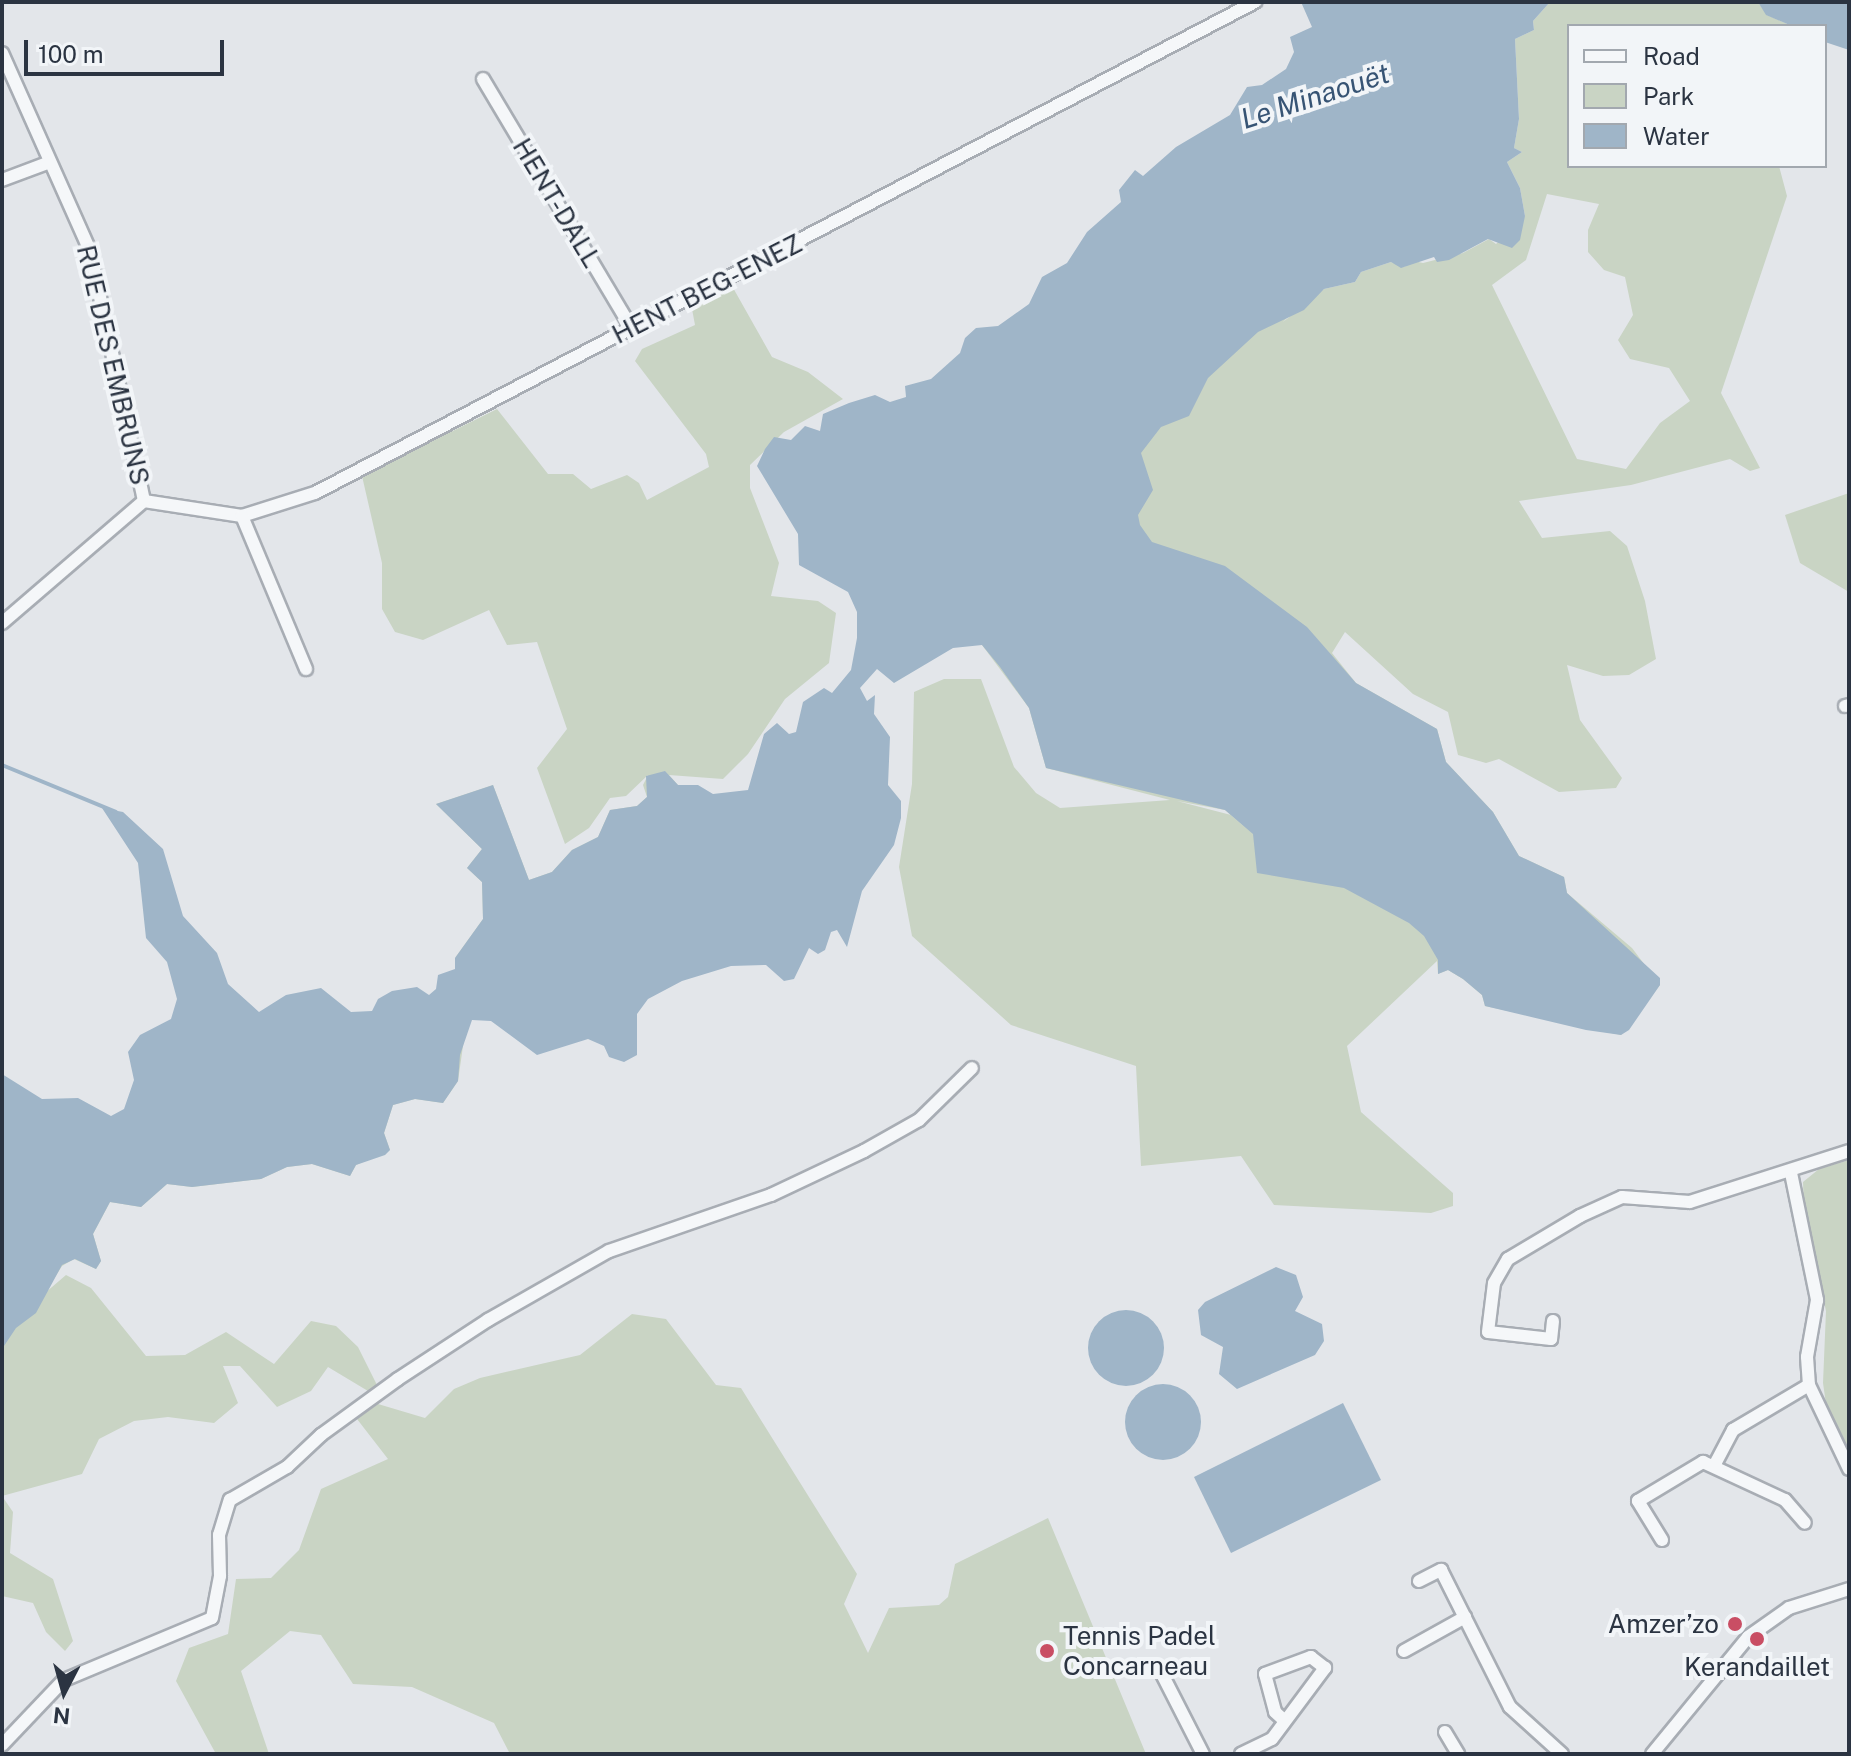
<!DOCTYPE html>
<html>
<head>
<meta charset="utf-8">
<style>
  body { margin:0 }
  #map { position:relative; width:1851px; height:1756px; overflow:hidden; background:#e3e6ea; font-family:"Public Sans",sans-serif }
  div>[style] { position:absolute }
  .green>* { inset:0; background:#c9d4c4 }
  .water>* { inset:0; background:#9fb5c8 }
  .round { border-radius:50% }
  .stream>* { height:4px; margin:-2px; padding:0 2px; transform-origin:2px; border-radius:2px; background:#9fb5c8 }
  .roads { filter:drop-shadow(2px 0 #a8adb4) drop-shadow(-2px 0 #a8adb4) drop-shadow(0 2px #a8adb4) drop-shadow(0 -2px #a8adb4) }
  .street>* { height:12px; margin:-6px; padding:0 6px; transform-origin:6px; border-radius:6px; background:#f5f7f9 }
  .dots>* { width:22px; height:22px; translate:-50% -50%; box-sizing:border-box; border:4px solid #f2f5f8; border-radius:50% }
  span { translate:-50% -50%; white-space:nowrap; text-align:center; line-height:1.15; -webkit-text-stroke:8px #f2f5f8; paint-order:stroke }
  .street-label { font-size:26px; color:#2b3442 }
  .poi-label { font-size:26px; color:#2b3442 }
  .right { translate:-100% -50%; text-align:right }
  .left { translate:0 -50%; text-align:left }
  .water-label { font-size:28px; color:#375474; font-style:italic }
  .frame { position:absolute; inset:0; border:4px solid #2b3442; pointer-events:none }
  .legend { position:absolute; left:1567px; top:24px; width:260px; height:144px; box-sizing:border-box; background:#f2f5f8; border:2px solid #a2a8af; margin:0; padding:10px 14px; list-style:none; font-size:24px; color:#2b3442 }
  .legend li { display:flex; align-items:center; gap:16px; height:40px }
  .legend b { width:40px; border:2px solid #a2a8af }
  .north { position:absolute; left:24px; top:1652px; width:80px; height:80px; -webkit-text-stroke:6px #f2f5f8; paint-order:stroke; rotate:186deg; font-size:22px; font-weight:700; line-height:32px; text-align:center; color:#2b3442 }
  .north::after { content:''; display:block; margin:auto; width:28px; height:36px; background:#2b3442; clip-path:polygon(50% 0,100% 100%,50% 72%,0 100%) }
  .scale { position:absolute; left:24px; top:40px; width:200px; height:36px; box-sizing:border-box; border:4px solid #2b3442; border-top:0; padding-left:10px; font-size:24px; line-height:28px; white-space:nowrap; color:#2b3442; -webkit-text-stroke:6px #f2f5f8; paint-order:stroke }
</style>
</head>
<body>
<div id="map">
  <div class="green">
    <div style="clip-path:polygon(evenodd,1550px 2px,1758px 2px,1767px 15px,1792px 26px,1569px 26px,1569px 166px,1779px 166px,1787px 196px,1721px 393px,1760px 468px,1750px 471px,1730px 459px,1631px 485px,1519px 501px,1542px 538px,1610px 531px,1627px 546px,1645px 601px,1656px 659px,1629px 675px,1603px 676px,1567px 665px,1580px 720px,1622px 778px,1616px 788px,1559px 792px,1499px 759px,1486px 763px,1458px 755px,1448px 712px,1413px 694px,1345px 632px,1332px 653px,1356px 683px,1437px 729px,1446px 762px,1493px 812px,1519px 856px,1564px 877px,1567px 893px,1632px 948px,1660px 985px,1621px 1035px,1485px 1006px,1482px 995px,1463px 979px,1448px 970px,1438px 974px,1437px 961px,1347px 1046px,1361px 1112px,1453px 1193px,1453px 1206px,1431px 1213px,1274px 1205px,1241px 1156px,1141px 1166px,1136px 1066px,1011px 1025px,912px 936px,899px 867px,912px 784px,914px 692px,944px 679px,981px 679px,1014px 767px,1036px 793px,1060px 808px,1170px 800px,1046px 768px,1029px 708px,982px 645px,1039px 478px,1361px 241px,1283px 322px,1324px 289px,1355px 282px,1361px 272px,1391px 262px,1404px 267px,1414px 261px,1423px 263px,1463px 253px,1489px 239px,1496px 244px,1525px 216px,1520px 188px,1507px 162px,1522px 152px,1514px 148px,1519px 119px,1515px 39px,1534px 30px,1533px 21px,1550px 2px,1547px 194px,1599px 204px,1588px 230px,1588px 252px,1604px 270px,1625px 277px,1633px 315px,1618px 340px,1630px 359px,1669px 368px,1690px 401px,1660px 423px,1626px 469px,1577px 459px,1492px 285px,1526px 260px,1547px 194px,1550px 2px,1177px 801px,1225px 810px,1249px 831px,1231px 815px,1177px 801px)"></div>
    <div style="clip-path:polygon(732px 286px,772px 357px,808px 372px,843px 399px,784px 432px,750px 465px,750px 488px,779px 563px,771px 596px,818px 601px,836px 613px,829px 663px,785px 699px,748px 754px,723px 779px,669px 775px,678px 785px,698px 785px,455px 958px,483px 919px,482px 882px,467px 868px,482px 849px,436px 804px,493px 785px,529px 880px,552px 872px,572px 850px,598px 837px,610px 810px,637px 806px,647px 797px,643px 785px,648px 775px,626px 796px,610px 798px,589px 828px,565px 844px,537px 768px,567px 729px,537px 642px,507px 645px,489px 610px,423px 640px,395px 632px,382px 609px,382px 563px,362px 476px,497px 409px,548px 474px,573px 474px,591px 489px,627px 475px,639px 483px,647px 500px,709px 467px,706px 454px,635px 361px,642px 349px,695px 325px,692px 309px)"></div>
    <div style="clip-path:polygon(1849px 493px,1849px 592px,1800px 563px,1785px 515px)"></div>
    <div style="clip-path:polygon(464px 1039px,458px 1081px,443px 1103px,415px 1099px,393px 1105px,384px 1133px,390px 1150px,356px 1165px,350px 1176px,312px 1164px,287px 1167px,261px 1179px,192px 1187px,167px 1184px,141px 1207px,110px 1202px,93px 1234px,101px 1261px,96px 1269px,74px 1259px,62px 1266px,45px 1293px,66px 1275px,91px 1288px,146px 1356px,185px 1355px,226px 1332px,274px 1364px,311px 1321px,336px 1326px,358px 1347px,377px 1385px,368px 1391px,328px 1367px,311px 1391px,277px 1407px,240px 1366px,223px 1366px,238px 1403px,214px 1423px,168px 1417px,134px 1421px,99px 1439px,82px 1474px,2px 1496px,2px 1298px,90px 1192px)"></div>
    <div style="clip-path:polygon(1849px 1160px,1849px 1449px,1826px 1404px,1823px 1383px,1826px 1311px,1804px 1210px,1803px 1182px,1819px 1169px)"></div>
    <div style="clip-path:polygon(632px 1314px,666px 1319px,716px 1385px,741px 1388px,857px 1574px,844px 1604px,868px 1653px,889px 1608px,939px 1605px,948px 1597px,955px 1564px,1048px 1518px,1146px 1754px,510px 1754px,494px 1723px,412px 1687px,353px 1684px,321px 1635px,290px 1631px,241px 1671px,269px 1754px,216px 1754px,176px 1681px,189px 1648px,228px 1634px,236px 1579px,271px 1578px,299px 1550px,321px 1489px,388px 1459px,357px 1419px,378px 1404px,425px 1418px,454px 1389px,480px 1378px,580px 1355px)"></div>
    <div style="clip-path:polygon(2px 1496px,13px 1512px,10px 1553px,53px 1579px,73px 1641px,65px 1651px,46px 1632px,33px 1603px,2px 1596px)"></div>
  </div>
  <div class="water">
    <div style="clip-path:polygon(1301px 2px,1550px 2px,1533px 21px,1534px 30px,1515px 39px,1519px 119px,1514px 148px,1522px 152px,1507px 162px,1520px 188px,1525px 216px,1520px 240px,1512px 248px,1488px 239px,1449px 260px,1437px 262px,1434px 257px,1401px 268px,1391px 262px,1361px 272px,1355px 282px,1324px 289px,1304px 310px,1258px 332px,1208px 378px,1189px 416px,1161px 427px,1141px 453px,1153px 490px,1138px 515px,1140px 525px,1152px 542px,1225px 566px,1307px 627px,1356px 683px,1437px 729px,1446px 762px,1493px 812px,1519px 856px,1564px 877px,1567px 893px,1660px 978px,1660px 985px,1629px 1030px,1621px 1035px,1586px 1030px,1485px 1006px,1482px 995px,1463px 979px,1448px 970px,1438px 974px,1438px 960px,1424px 936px,1409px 923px,1344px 888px,1257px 873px,1253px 834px,1225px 810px,1046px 768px,1029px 708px,1000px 667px,982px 645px,953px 648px,894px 683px,877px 669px,860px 688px,867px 701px,875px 695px,874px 714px,890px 737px,888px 785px,901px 801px,901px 818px,894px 845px,862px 891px,847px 947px,837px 930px,831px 932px,825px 950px,818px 954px,809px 948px,794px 979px,784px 981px,766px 965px,731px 966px,682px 981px,648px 999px,637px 1014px,637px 1055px,624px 1062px,609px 1057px,604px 1046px,588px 1039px,537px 1055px,491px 1021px,472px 1020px,460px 1055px,458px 1081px,443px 1103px,415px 1099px,393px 1105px,384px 1133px,390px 1150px,385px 1155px,356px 1165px,350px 1176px,312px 1164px,287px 1167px,261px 1179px,192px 1187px,167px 1184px,141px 1207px,110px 1202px,93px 1234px,101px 1261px,96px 1269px,75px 1259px,62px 1265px,36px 1313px,16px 1328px,2px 1349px,2px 1074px,42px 1099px,78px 1098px,111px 1116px,124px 1109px,134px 1080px,128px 1052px,140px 1035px,171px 1019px,177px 999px,167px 962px,146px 938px,138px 863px,102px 808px,123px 812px,163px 849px,183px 916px,217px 953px,228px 984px,259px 1012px,286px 995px,321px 988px,351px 1012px,372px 1011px,378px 999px,392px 991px,417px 987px,429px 995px,436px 989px,438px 975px,455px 969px,455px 958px,483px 919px,482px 882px,467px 868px,482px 849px,436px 804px,493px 785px,529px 880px,552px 872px,572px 850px,598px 837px,610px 810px,637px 806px,647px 797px,646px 776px,665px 771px,678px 785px,698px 785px,713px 794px,748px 790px,764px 734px,777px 723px,789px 734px,796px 732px,803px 702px,824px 688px,832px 693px,851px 670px,857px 638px,857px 612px,848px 592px,799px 565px,798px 534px,757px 466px,765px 449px,774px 437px,791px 440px,805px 426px,820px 431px,823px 414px,849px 403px,875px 395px,890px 402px,906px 397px,905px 386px,931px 379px,960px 353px,965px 338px,976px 328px,998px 326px,1029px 304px,1042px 277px,1067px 263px,1087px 232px,1121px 202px,1119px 190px,1135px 170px,1143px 176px,1176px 147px,1230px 115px,1247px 87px,1262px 85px,1286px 69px,1294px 52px,1290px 37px,1312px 27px)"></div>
    <div style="clip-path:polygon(1758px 2px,1849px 2px,1849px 50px,1825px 42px,1825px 26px,1792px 26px,1766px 15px)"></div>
    <div style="clip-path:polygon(1276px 1267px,1296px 1275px,1303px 1297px,1295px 1311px,1322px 1324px,1324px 1341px,1315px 1355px,1237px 1389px,1219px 1374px,1223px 1347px,1201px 1335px,1198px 1310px,1205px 1302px)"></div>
    <div class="round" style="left:1088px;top:1310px;width:76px;height:76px"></div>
    <div class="round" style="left:1125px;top:1384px;width:76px;height:76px"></div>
    <div style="clip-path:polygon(1343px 1403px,1381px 1480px,1231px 1553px,1194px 1477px)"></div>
  </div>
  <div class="stream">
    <div style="left:2px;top:765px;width:123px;rotate:22.4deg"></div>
  </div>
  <div class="roads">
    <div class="street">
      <div style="left:2px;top:53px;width:217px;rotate:66deg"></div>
      <div style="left:90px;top:251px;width:256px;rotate:77.8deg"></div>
      <div style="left:483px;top:79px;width:289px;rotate:59.2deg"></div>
      <div style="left:2px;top:180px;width:51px;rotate:-20.6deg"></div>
      <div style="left:144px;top:501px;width:99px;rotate:8.7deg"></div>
      <div style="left:242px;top:516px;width:77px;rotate:-17.5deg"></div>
      <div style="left:315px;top:493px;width:1061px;rotate:-27.58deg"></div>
      <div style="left:242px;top:516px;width:166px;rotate:67.3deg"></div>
      <div style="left:2px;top:623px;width:187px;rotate:-40.7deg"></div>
      <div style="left:1845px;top:706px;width:4px;rotate:-14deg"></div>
      <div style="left:1791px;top:1173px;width:130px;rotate:78.4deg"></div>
      <div style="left:1817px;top:1300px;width:58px;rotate:100deg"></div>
      <div style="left:1807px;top:1357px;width:28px;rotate:86deg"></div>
      <div style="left:1809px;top:1385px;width:93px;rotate:64.5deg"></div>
      <div style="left:1553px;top:1321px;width:18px;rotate:96deg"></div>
      <div style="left:1551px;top:1339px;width:63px;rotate:-173.7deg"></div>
      <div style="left:1488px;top:1332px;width:49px;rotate:-83deg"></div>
      <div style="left:1494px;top:1283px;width:28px;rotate:-60deg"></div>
      <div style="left:1508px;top:1259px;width:84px;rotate:-30.8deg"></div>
      <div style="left:1580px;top:1216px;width:46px;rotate:-24.3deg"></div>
      <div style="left:1622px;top:1197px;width:68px;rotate:4.2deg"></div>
      <div style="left:1690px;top:1202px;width:167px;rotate:-17.8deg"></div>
      <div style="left:1714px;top:1466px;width:41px;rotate:-62.2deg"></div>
      <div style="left:1733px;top:1430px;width:88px;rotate:-30.6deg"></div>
      <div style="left:1662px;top:1540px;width:46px;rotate:-121.6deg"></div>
      <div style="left:1638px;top:1501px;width:76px;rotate:-31deg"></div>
      <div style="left:1703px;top:1462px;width:90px;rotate:24.9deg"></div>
      <div style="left:1785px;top:1500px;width:30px;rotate:49deg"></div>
      <div style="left:1419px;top:1581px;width:25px;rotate:-27deg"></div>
      <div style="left:1441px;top:1570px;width:153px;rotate:63.3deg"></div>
      <div style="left:1510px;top:1707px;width:70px;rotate:42.1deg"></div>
      <div style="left:1404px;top:1651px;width:70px;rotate:-29.1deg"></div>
      <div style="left:1161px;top:1672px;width:92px;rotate:62.9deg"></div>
      <div style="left:1445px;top:1732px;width:26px;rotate:59deg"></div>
      <div style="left:2px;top:1745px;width:90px;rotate:-46.4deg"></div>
      <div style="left:64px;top:1680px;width:160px;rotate:-22.7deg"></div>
      <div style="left:212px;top:1618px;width:43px;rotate:-79.2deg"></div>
      <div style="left:220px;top:1576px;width:41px;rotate:-91.4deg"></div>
      <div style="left:219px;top:1535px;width:37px;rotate:-73deg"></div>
      <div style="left:230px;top:1500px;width:66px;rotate:-30.1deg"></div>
      <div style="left:287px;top:1467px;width:47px;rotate:-43.3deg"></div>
      <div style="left:321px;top:1435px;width:95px;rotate:-36deg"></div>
      <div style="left:398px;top:1379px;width:108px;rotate:-33.2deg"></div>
      <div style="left:488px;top:1320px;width:139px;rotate:-29.7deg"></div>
      <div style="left:609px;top:1251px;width:171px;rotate:-19.1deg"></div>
      <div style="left:771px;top:1195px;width:103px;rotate:-25.3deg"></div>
      <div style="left:864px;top:1151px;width:63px;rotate:-29.4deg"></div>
      <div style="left:919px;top:1120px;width:74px;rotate:-44.5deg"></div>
      <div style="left:1241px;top:1754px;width:34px;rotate:-26deg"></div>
      <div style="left:1272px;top:1739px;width:89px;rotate:-53.3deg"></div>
      <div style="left:1325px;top:1668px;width:18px;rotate:-142deg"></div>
      <div style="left:1311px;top:1657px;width:49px;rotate:159.7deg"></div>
      <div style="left:1265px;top:1674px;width:39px;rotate:75deg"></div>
      <div style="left:1275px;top:1712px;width:13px;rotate:42deg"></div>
      <div style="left:1652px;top:1754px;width:151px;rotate:-50.6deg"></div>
      <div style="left:1748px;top:1637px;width:50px;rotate:-35.3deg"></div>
      <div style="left:1789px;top:1608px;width:63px;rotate:-17.6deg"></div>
    </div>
  </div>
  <div class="dots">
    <div style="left:1735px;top:1624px;background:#c94e64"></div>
    <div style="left:1757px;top:1639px;background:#c94e64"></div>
    <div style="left:1047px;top:1651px;background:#c94e64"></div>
  </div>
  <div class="street-label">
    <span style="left:557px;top:203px;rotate:59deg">HENT-DALL</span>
    <span style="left:707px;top:289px;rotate:-27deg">HENT BEG-ENEZ</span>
    <span style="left:113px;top:365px;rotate:77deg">RUE DES EMBRUNS</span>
  </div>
  <div class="poi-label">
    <span class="right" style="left:1719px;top:1624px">Amzer’zo</span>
    <span class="left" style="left:1063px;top:1651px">Tennis Padel<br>Concarneau</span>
    <span style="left:1757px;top:1667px">Kerandaillet</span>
  </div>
  <div class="water-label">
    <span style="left:1315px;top:96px;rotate:-18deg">Le Minaouët</span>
  </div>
  <div class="frame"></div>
  <ul class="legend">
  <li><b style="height:10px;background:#f5f7f9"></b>Road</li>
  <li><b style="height:22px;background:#c9d4c4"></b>Park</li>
  <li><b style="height:22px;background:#9fb5c8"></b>Water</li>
  </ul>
  <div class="north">N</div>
  <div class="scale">100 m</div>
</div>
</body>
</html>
